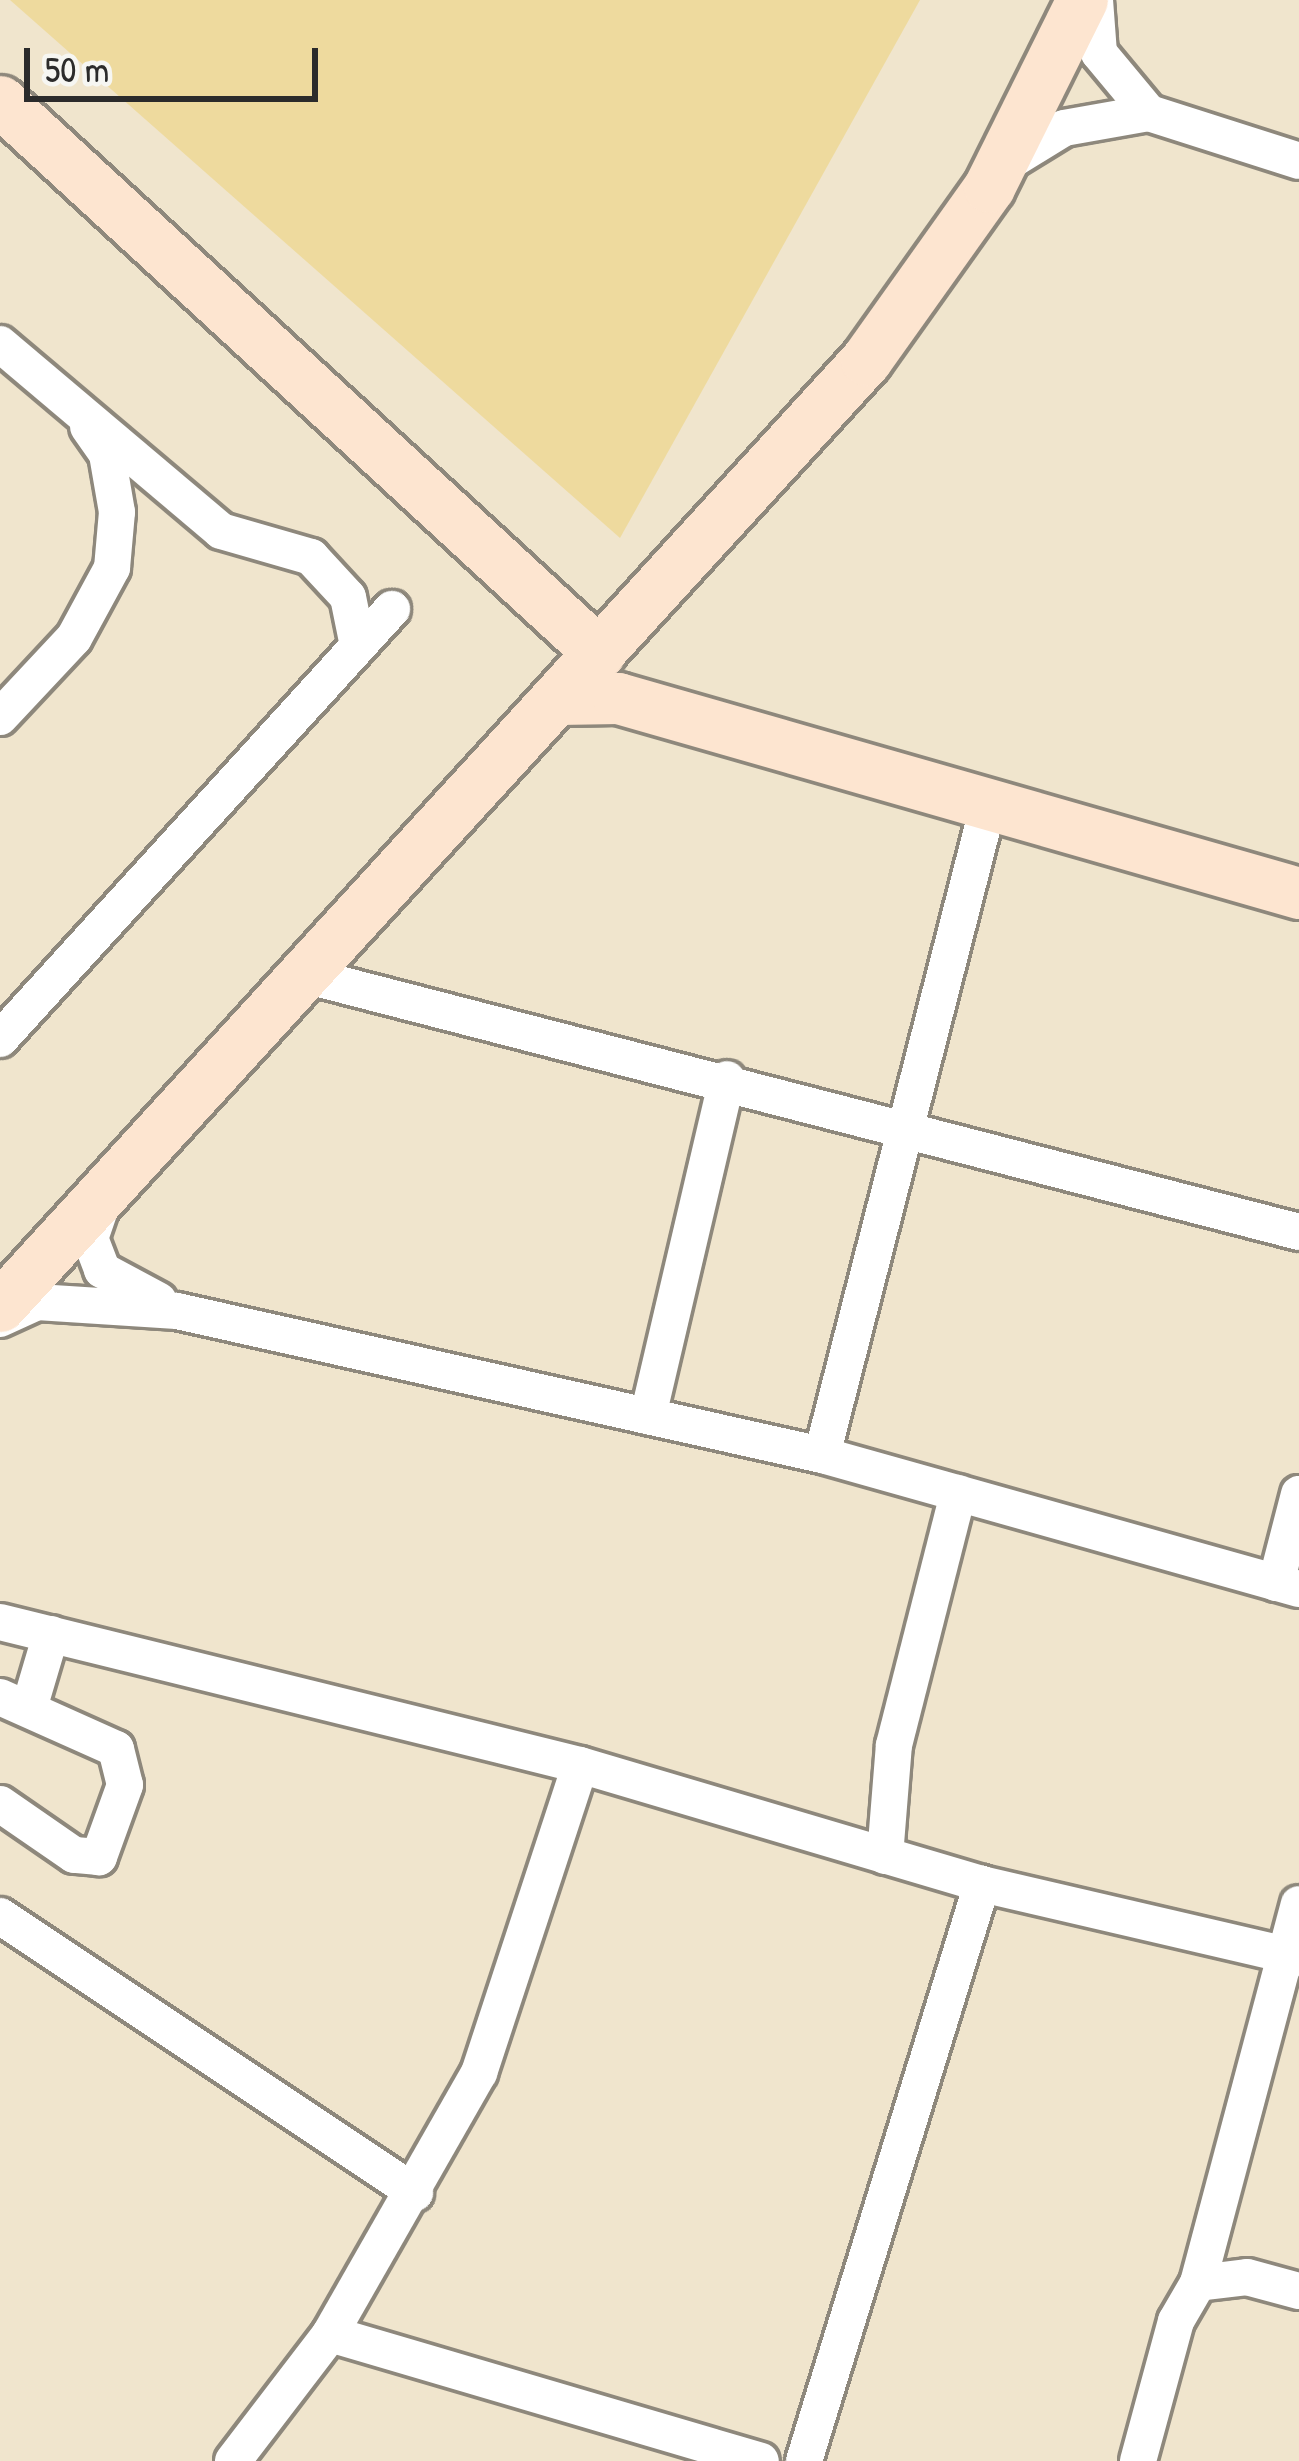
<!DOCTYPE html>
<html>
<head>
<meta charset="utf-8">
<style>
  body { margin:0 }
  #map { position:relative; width:1299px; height:2461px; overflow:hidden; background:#f0e5cd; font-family:"Patrick Hand",sans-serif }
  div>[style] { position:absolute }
  .sand>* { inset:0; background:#eeda9e }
  .roads { filter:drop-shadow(3px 0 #8e887c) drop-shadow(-3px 0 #8e887c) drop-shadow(0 3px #8e887c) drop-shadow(0 -3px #8e887c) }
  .street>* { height:36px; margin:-18px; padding:0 18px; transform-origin:18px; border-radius:18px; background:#fff }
  .secondary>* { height:51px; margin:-25.5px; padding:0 25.5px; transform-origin:25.5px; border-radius:25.5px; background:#fde5d0 }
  span { translate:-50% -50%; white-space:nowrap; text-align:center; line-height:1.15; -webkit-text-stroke:9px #f6f6f2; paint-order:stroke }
  .scale { position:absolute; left:24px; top:48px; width:294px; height:54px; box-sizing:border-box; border:6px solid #2b2b2b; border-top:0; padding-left:15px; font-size:36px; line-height:42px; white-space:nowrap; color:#2b2b2b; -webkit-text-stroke:9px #f6f6f2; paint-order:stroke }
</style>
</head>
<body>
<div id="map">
  <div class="sand">
    <div style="clip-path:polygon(10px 0,920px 0,620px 538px)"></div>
  </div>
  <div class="roads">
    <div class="street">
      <div style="left:1095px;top:0;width:53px;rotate:85.7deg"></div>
      <div style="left:1099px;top:53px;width:78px;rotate:50.2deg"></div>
      <div style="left:999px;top:168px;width:76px;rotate:-31.6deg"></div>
      <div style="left:1064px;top:128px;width:86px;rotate:-10deg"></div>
      <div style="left:1149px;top:113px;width:157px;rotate:17.7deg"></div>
      <div style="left:0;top:344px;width:289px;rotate:40.2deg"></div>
      <div style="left:221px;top:531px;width:94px;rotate:16.1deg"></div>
      <div style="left:311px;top:557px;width:54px;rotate:47.2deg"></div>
      <div style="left:348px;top:597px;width:50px;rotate:78.5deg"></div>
      <div style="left:0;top:717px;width:108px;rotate:-46.9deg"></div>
      <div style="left:74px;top:638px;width:80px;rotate:-61.5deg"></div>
      <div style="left:112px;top:568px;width:56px;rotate:-84.9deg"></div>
      <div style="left:117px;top:512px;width:59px;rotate:-99.8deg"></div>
      <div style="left:107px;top:454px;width:33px;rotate:-125deg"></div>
      <div style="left:304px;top:975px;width:1028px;rotate:14.48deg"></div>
      <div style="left:0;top:1039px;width:582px;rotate:-47.65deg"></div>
      <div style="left:103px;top:1201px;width:39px;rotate:109deg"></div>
      <div style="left:90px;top:1238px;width:34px;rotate:69deg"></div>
      <div style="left:102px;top:1270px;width:64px;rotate:28.2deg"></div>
      <div style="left:0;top:1319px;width:41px;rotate:-24.7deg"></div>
      <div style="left:37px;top:1302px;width:140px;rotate:3.7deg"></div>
      <div style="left:177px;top:1311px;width:661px;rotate:12.59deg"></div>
      <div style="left:822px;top:1455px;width:495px;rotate:15.7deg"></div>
      <div style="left:648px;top:1416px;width:346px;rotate:-76.8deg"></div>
      <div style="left:822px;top:1455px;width:670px;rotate:-75.65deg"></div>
      <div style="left:1276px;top:1583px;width:92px;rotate:-75.5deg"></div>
      <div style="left:0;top:1622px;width:597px;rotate:13.85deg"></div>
      <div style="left:580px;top:1765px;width:419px;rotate:16.5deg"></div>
      <div style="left:0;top:1697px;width:127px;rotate:24.1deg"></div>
      <div style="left:116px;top:1749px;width:37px;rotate:76deg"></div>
      <div style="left:125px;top:1785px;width:77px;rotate:109.9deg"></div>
      <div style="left:99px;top:1857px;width:25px;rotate:-175deg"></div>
      <div style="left:74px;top:1855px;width:90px;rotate:-145.4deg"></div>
      <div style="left:30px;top:1705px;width:74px;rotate:-73.5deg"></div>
      <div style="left:885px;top:1856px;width:111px;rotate:-85.4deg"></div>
      <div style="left:894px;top:1745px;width:260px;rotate:-75.7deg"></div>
      <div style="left:0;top:1916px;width:499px;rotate:33.7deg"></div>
      <div style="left:1198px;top:2283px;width:392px;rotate:-75.1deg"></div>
      <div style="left:330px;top:2334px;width:449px;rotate:16.4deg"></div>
      <div style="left:233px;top:2461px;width:160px;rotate:-52.6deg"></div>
      <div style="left:330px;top:2334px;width:301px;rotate:-60.3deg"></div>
      <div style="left:479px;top:2073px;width:324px;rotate:-71.8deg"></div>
      <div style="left:804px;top:2461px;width:604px;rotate:-72.86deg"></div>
      <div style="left:982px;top:1884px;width:326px;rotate:13.1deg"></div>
      <div style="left:1138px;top:2461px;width:145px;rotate:-74.8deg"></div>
      <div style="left:1176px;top:2321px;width:44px;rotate:-59.9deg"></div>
      <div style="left:1198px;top:2283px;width:49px;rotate:-7deg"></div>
      <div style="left:1247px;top:2277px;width:54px;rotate:15.1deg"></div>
    </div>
    <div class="secondary">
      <div style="left:0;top:101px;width:815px;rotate:42.66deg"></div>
      <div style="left:558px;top:699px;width:60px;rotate:-1deg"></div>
      <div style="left:618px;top:698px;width:708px;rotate:15.98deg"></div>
      <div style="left:0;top:1306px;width:1283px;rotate:-47.53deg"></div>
      <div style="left:866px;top:360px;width:212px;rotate:-54.6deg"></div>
      <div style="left:989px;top:187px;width:209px;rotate:-63.6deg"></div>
    </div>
  </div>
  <div class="scale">50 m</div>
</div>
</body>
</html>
